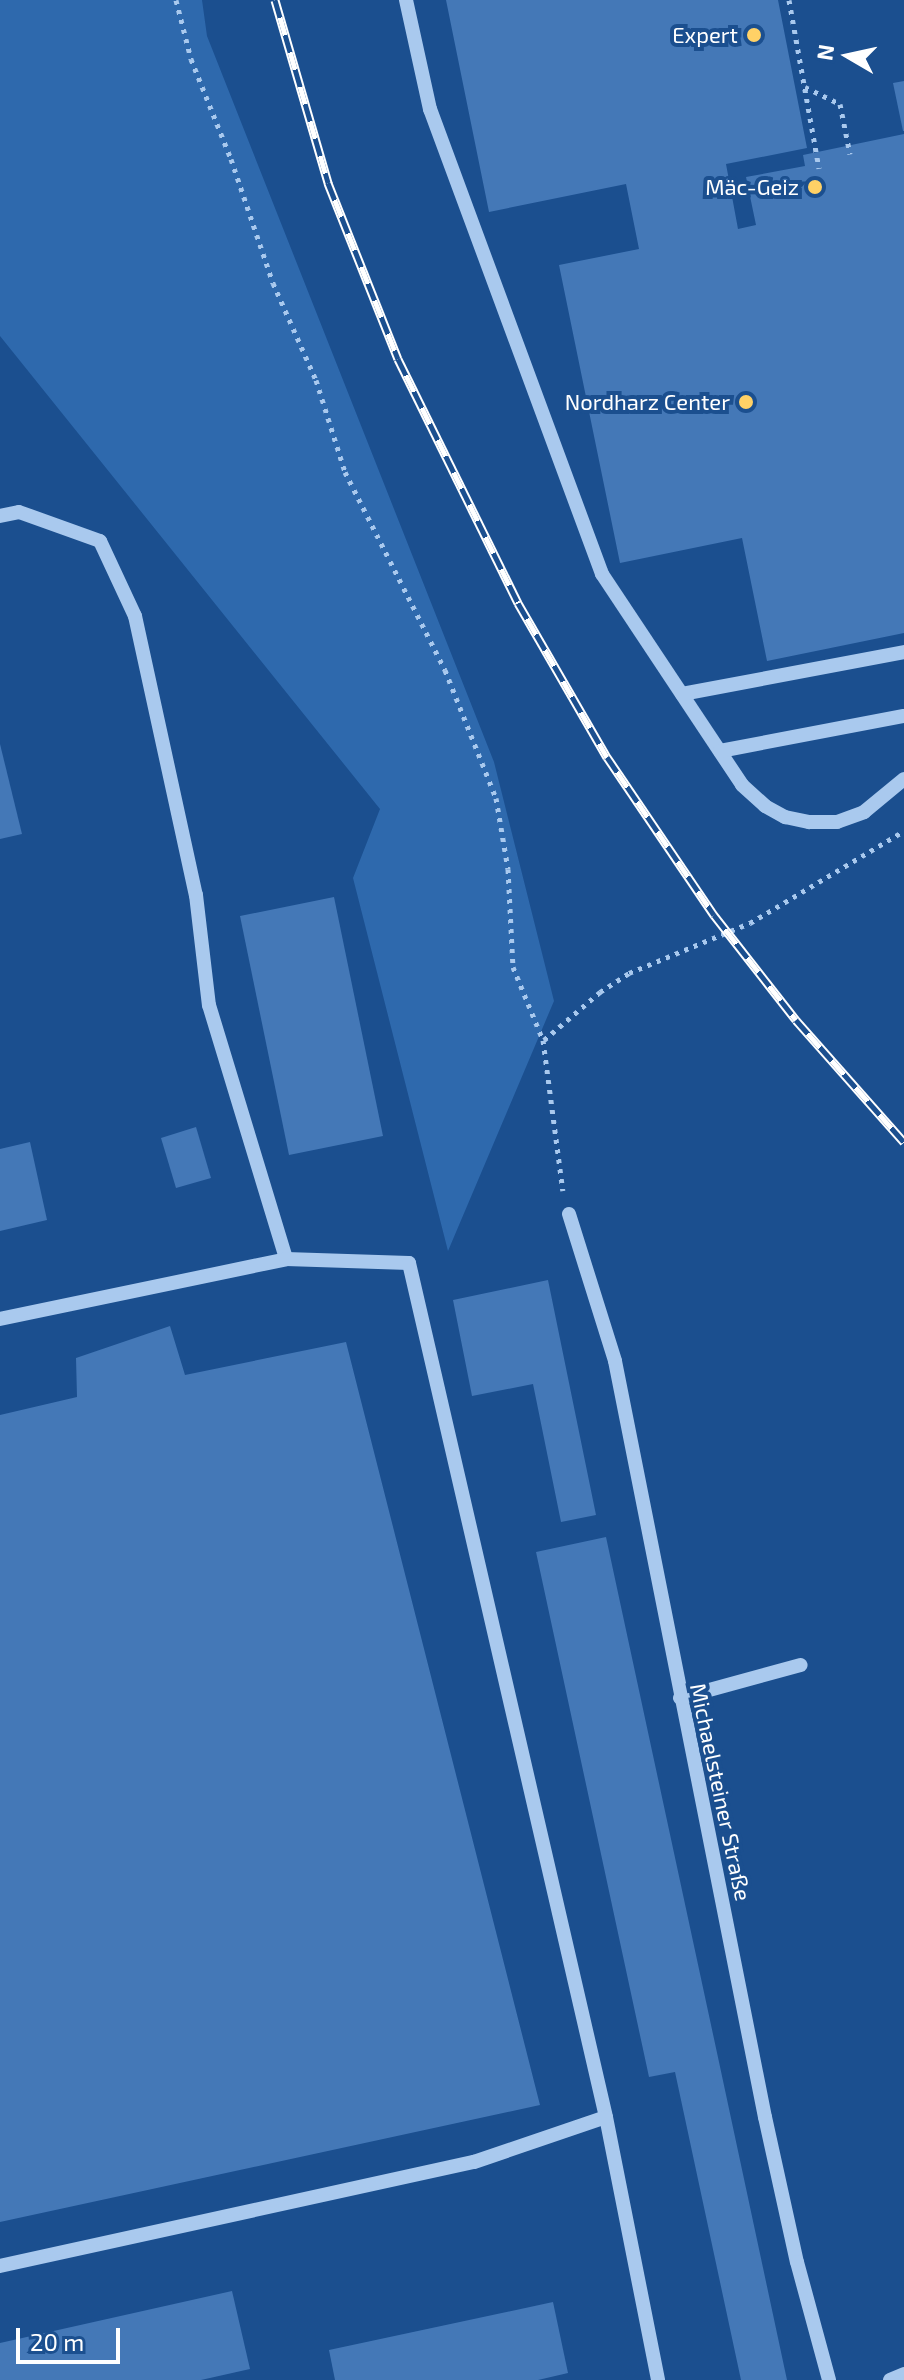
<!DOCTYPE html>
<html>
<head>
<meta charset="utf-8">
<style>
  body { margin:0 }
  #map { position:relative; width:904px; height:2380px; overflow:hidden; background:#1b4f8f; font-family:"Exo 2",sans-serif }
  div>[style] { position:absolute }
  .green>* { inset:0; background:#2e69ad }
  .building>* { inset:0; background:#4478b7 }
  .path>* { height:5px; margin-top:-2.5px; transform-origin:0; background:repeating-linear-gradient(90deg,#a9c9ee 0 4px,transparent 0 10px) }
  .minor>* { height:14px; margin:-7px; padding:0 7px; transform-origin:7px; border-radius:7px; background:#a9c9ee }
  .rail>* { height:9px; margin-top:-4.5px; transform-origin:0; background:repeating-linear-gradient(90deg,#1b4f8f 0 18px,#fff 0 36px); box-sizing:border-box; border-block:2px solid #fff }
  .dots>* { width:22px; height:22px; translate:-50% -50%; box-sizing:border-box; border:4px solid #1b4f8f; border-radius:50% }
  span { translate:-50% -50%; white-space:nowrap; text-align:center; line-height:1.15; -webkit-text-stroke:8px #1b4f8f; paint-order:stroke }
  .poi-label { font-size:22px; color:#fff }
  .right { translate:-100% -50%; text-align:right }
  .street-label { font-size:22px; color:#fff }
  .north { position:absolute; left:808px; top:16px; width:80px; height:80px; -webkit-text-stroke:6px #1b4f8f; paint-order:stroke; rotate:279deg; font-size:22px; font-weight:700; line-height:32px; text-align:center; color:#fff }
  .north::after { content:''; display:block; margin:auto; width:28px; height:36px; background:#fff; clip-path:polygon(50% 0,100% 100%,50% 72%,0 100%) }
  .scale { position:absolute; left:16px; top:2328px; width:104px; height:36px; box-sizing:border-box; border:4px solid #fff; border-top:0; padding-left:10px; font-size:24px; line-height:28px; white-space:nowrap; color:#fff; -webkit-text-stroke:6px #1b4f8f; paint-order:stroke }
</style>
</head>
<body>
<div id="map">
  <div class="green">
    <div style="clip-path:polygon(0 0,202px 0,207px 36px,494px 762px,554px 1001px,448px 1251px,353px 878px,380px 809px,0 336px)"></div>
  </div>
  <div class="building">
    <div style="clip-path:polygon(446px 0,778px 0,807px 148px,726px 164px,738px 229px,756px 225px,746px 177px,805px 166px,803px 155px,904px 134px,904px 633px,767px 661px,742px 538px,620px 563px,559px 265px,639px 249px,626px 184px,489px 212px)"></div>
    <div style="clip-path:polygon(904px 81px,904px 131px,903px 131px,893px 83px)"></div>
    <div style="clip-path:polygon(0 744px,22px 834px,0 839px)"></div>
    <div style="clip-path:polygon(334px 897px,383px 1136px,289px 1155px,240px 916px)"></div>
    <div style="clip-path:polygon(196px 1127px,211px 1178px,176px 1188px,161px 1138px)"></div>
    <div style="clip-path:polygon(30px 1142px,47px 1220px,0 1231px,0 1149px)"></div>
    <div style="clip-path:polygon(548px 1280px,596px 1515px,561px 1522px,533px 1384px,472px 1396px,453px 1300px)"></div>
    <div style="clip-path:polygon(170px 1326px,185px 1375px,346px 1342px,540px 2105px,0 2222px,0 1415px,77px 1397px,76px 1358px)"></div>
    <div style="clip-path:polygon(606px 1537px,719px 2062px,787px 2380px,741px 2380px,675px 2072px,649px 2077px,536px 1552px)"></div>
    <div style="clip-path:polygon(232px 2291px,250px 2369px,201px 2380px,0 2380px,0 2343px)"></div>
    <div style="clip-path:polygon(553px 2302px,568px 2373px,538px 2380px,335px 2380px,329px 2350px)"></div>
  </div>
  <div class="path">
    <div style="left:176px;top:0;width:61px;rotate:75.7deg"></div>
    <div style="left:191px;top:59px;width:108px;rotate:68.2deg"></div>
    <div style="left:231px;top:159px;width:131px;rotate:71.3deg"></div>
    <div style="left:273px;top:283px;width:106px;rotate:66.1deg"></div>
    <div style="left:316px;top:380px;width:96px;rotate:72.5deg"></div>
    <div style="left:345px;top:472px;width:222px;rotate:63.2deg"></div>
    <div style="left:445px;top:670px;width:138px;rotate:68.3deg"></div>
    <div style="left:496px;top:798px;width:72px;rotate:80.4deg"></div>
    <div style="left:508px;top:869px;width:98px;rotate:87.1deg"></div>
    <div style="left:513px;top:967px;width:79px;rotate:67.7deg"></div>
    <div style="left:543px;top:1040px;width:152px;rotate:82.5deg"></div>
    <div style="left:789px;top:0;width:171px;rotate:79.9deg"></div>
    <div style="left:805px;top:87px;width:39px;rotate:26deg"></div>
    <div style="left:840px;top:104px;width:51px;rotate:78.7deg"></div>
    <div style="left:544px;top:1040px;width:74px;rotate:-40.6deg"></div>
    <div style="left:600px;top:992px;width:35px;rotate:-33deg"></div>
    <div style="left:629px;top:973px;width:131px;rotate:-22.5deg"></div>
    <div style="left:750px;top:923px;width:179px;rotate:-30.9deg"></div>
  </div>
  <div class="minor">
    <div style="left:406px;top:0;width:112px;rotate:77.6deg"></div>
    <div style="left:430px;top:109px;width:496px;rotate:69.7deg"></div>
    <div style="left:602px;top:574px;width:253px;rotate:56.4deg"></div>
    <div style="left:742px;top:785px;width:31px;rotate:42deg"></div>
    <div style="left:765px;top:806px;width:23px;rotate:29deg"></div>
    <div style="left:785px;top:817px;width:25px;rotate:12deg"></div>
    <div style="left:809px;top:822px;width:28px"></div>
    <div style="left:837px;top:822px;width:29px;rotate:-20deg"></div>
    <div style="left:864px;top:812px;width:52px;rotate:-39.5deg"></div>
    <div style="left:0;top:516px;width:19px;rotate:-12deg"></div>
    <div style="left:19px;top:512px;width:86px;rotate:19.7deg"></div>
    <div style="left:100px;top:541px;width:83px;rotate:65deg"></div>
    <div style="left:135px;top:616px;width:286px;rotate:77.7deg"></div>
    <div style="left:196px;top:895px;width:111px;rotate:83.3deg"></div>
    <div style="left:209px;top:1005px;width:265px;rotate:73.1deg"></div>
    <div style="left:682px;top:694px;width:226px;rotate:-10.7deg"></div>
    <div style="left:720px;top:751px;width:187px;rotate:-10.8deg"></div>
    <div style="left:569px;top:1214px;width:154px;rotate:72.6deg"></div>
    <div style="left:615px;top:1361px;width:771px;rotate:78.78deg"></div>
    <div style="left:765px;top:2117px;width:148px;rotate:77.6deg"></div>
    <div style="left:797px;top:2262px;width:122px;rotate:74.8deg"></div>
    <div style="left:0;top:1319px;width:292px;rotate:-11.8deg"></div>
    <div style="left:286px;top:1259px;width:123px;rotate:1.9deg"></div>
    <div style="left:409px;top:1263px;width:876px;rotate:77.01deg"></div>
    <div style="left:606px;top:2117px;width:268px;rotate:78.8deg"></div>
    <div style="left:680px;top:1698px;width:125px;rotate:-15.3deg"></div>
    <div style="left:0;top:2266px;width:485px;rotate:-12.4deg"></div>
    <div style="left:474px;top:2162px;width:139px;rotate:-18.8deg"></div>
    <div style="left:890px;top:2380px;width:15px;rotate:-23deg"></div>
  </div>
  <div class="rail">
    <div style="left:275px;top:0;width:191px;rotate:73.8deg"></div>
    <div style="left:328px;top:183px;width:189px;rotate:68.3deg"></div>
    <div style="left:398px;top:359px;width:272px;rotate:63.8deg"></div>
    <div style="left:518px;top:603px;width:178px;rotate:60deg"></div>
    <div style="left:607px;top:757px;width:191px;rotate:55.9deg"></div>
    <div style="left:714px;top:915px;width:133px;rotate:52deg"></div>
    <div style="left:796px;top:1020px;width:163px;rotate:48.5deg"></div>
  </div>
  <div class="dots">
    <div style="left:754px;top:35px;background:#ffd166"></div>
    <div style="left:815px;top:187px;background:#ffd166"></div>
    <div style="left:746px;top:402px;background:#ffd166"></div>
  </div>
  <div class="poi-label">
    <span class="right" style="left:738px;top:35px">Expert</span>
    <span class="right" style="left:799px;top:187px">Mäc-Geiz</span>
    <span class="right" style="left:730px;top:402px">Nordharz Center</span>
  </div>
  <div class="street-label">
    <span style="left:721px;top:1792px;rotate:78deg">Michaelsteiner Straße</span>
  </div>
  <div class="north">N</div>
  <div class="scale">20 m</div>
</div>
</body>
</html>
